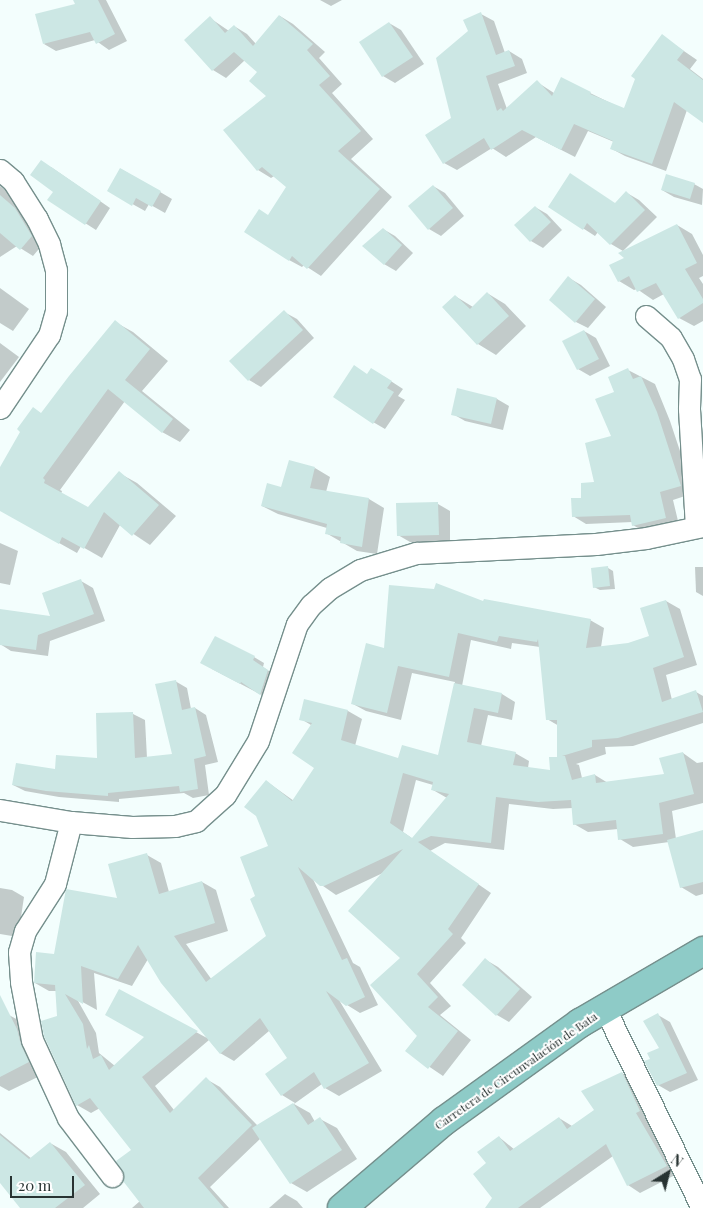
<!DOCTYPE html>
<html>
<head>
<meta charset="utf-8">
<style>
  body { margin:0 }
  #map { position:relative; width:703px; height:1208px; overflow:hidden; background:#f3fefd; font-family:"Playfair Display",serif }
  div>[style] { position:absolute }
  .shadow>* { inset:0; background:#0003 }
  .building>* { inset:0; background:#cce7e4 }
  .roads { filter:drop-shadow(1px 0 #758f8c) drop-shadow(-1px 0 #758f8c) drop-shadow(0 1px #758f8c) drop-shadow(0 -1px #758f8c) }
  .street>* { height:21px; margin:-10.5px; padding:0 10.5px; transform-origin:10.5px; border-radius:10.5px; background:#fff }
  .primary>* { height:28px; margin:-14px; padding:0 14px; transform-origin:14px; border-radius:14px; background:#8ecbc7 }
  span { translate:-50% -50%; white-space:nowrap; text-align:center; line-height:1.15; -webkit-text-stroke:4px #fff; paint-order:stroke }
  .street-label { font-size:12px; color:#283332 }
  .north { position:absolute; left:643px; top:1148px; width:50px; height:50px; -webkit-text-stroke:4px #fff; paint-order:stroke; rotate:36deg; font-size:14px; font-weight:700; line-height:20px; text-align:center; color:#283332 }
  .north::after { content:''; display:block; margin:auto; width:18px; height:22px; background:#283332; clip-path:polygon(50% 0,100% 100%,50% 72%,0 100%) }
  .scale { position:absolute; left:10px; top:1176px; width:64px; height:22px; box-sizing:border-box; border:2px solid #283332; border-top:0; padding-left:6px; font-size:15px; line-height:18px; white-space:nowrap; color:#283332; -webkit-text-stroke:4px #fff; paint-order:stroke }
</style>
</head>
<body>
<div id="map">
  <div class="shadow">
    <div style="clip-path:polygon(75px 0,106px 0,127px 41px,109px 50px,95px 40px,56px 51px,44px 44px,77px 4px)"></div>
    <div style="clip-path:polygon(320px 0,342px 0,331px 6px)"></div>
    <div style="clip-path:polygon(481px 14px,494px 21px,505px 53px,509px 51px,522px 59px,527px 73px,498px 84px,507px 109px,537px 82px,554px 93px,590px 93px,625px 110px,662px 36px,697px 60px,690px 69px,703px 79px,703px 121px,687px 110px,666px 171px,625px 156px,612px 149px,614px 142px,588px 131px,575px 157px,536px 137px,506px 157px,492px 148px,457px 170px,444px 163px,470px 31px)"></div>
    <div style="clip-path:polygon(280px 16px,293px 24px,325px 52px,319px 58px,342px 84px,332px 93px,373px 139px,351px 159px,392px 197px,321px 276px,304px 265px,302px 267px,289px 260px,269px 216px,287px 187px,274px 176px,271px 178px,258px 170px,225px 131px,268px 96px,259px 72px,245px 60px,226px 78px,213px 70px,186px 40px,210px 18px,229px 31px,234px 26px,247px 34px,256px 44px)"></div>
    <div style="clip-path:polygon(389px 23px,401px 30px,424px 64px,395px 83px,383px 76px,361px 42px)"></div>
    <div style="clip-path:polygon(51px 167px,110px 208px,96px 230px,49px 200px,55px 191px)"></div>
    <div style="clip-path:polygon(121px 169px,172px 199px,165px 213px,149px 204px,145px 211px,109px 191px)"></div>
    <div style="clip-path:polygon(694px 184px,703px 189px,702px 205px,674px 197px,662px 190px)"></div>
    <div style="clip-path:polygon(0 186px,16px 198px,19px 203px,16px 207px,28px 217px,43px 244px,33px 256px,17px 246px,0 257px)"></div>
    <div style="clip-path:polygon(433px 186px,445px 193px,464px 216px,441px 236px,429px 229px)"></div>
    <div style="clip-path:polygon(627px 193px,639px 200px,657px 217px,623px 251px,611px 244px,598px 232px,595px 236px,550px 207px,616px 204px)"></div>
    <div style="clip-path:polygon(535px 207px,547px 214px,562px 230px,543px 248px,531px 241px,516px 225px)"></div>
    <div style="clip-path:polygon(677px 225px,692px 234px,703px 255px,703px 276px,699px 278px,703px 284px,703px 321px,694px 326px,679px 318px,664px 294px,653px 300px,637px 289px,634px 290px,619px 281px,626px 258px)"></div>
    <div style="clip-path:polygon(383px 229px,395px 236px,413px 253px,396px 271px,384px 264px)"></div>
    <div style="clip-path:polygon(569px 278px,581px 285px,606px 307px,588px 328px,576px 322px)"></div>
    <div style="clip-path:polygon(0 288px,29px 309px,13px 331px,0 323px)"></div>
    <div style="clip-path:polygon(487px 293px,505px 304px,526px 326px,496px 355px,478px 344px,455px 296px,473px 307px)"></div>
    <div style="clip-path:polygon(284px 312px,297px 319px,314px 338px,261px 387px,249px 380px)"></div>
    <div style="clip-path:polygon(115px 322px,133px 332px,168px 361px,142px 391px,190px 430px,180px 442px,162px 432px,125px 401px,60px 490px,62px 491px,61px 494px,88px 509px,119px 473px,137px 483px,176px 516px,150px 545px,120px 525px,102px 558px,81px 546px,77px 553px,0 510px,0 469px)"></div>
    <div style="clip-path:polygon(584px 331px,596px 338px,610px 366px,590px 376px,578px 369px)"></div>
    <div style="clip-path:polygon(0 343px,19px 357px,0 382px)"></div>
    <div style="clip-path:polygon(628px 370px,655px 384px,670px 421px,694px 493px,673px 500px,679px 525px,646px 533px,633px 525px,633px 522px,586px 524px,573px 516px,582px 499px,596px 483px,612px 437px,615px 392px)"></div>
    <div style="clip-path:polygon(368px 375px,383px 376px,403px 389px,398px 396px,405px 400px,385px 429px,373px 422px)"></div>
    <div style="clip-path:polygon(497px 399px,509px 406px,503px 430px,465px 421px,453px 414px)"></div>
    <div style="clip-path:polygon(315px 468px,330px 477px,326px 492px,369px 499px,384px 508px,377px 554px,357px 551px,326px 533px,327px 528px,278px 514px,262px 506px,282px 489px)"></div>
    <div style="clip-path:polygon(438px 504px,450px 511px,450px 542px,410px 542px,398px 535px)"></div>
    <div style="clip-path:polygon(0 543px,18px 551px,10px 585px,0 583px)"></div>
    <div style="clip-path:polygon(695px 567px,703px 567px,703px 596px,696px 592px)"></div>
    <div style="clip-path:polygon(608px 568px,613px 571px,615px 589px,600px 590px,594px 587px)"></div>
    <div style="clip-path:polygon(81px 581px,93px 588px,105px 621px,50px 641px,48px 656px,11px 651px,0 644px,0 637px,52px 617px)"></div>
    <div style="clip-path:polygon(evenodd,666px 601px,680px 609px,697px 665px,666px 675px,672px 700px,696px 692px,703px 696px,703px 723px,633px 746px,605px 747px,606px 754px,576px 764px,579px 765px,582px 778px,595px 775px,608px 783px,665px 775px,683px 753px,697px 763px,703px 762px,703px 803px,672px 811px,676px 839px,703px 832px,703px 894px,696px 896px,681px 887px,669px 842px,633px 847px,620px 839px,618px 829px,588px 832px,574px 824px,573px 808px,553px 809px,509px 804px,504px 850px,445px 843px,430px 851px,491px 893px,461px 938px,466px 943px,430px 983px,451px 1006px,440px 1015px,471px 1040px,443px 1076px,406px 1051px,418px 1035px,385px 872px,336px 895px,313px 879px,353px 963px,360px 967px,378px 1005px,360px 1013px,339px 1000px,382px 1071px,339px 1096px,325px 1088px,322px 1084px,294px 1104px,310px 1113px,315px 1122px,320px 1119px,337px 1128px,357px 1159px,307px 1192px,291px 1183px,261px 1138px,210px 1187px,229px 1208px,132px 1208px,140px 1201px,142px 1155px,100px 1108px,91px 1113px,77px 1105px,58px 1017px,56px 991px,49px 991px,35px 983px,55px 955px,119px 899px,147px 855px,161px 863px,169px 892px,202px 882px,216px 890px,228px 931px,186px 944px,212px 980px,268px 936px,257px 897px,270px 847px,266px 781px,294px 801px,316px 767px,311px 725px,301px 719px,305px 700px,348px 711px,362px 719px,355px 746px,399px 760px,439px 757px,455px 682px,412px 673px,401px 720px,366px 711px,353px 704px,386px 649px,484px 603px,590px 620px,604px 628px,601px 647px,628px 644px,651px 637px,666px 601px,471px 640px,511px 649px,512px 643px,540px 647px,547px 719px,559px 726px,558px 758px,552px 771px,528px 768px,529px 761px,515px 753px,481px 746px,488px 715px,512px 720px,515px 702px,502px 694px,462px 686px,471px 640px,666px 601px,416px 780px,433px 785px,433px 790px,447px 798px,413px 839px,403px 832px,416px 780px,666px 601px,148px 959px,207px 1038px,120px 991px,146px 1037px,115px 1066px,99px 1053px,96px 1033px,77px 999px,97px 1010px,94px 973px,132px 986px,148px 959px,666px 601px,269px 1031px,289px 1058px,267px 1074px,282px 1095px,295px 1103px,258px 1126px,220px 1087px,206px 1079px,174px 1110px,155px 1086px,209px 1040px,220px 1053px,234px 1061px,269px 1031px)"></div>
    <div style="clip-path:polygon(254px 657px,264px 663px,263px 667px,278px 677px,271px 700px,212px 669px)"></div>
    <div style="clip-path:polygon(175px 681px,187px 688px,191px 709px,195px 708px,206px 715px,218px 762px,205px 765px,209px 795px,193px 798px,184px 793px,119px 799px,119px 802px,59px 797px,25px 791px,13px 785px,99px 759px,97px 715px,133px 714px,145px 720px,147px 758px,174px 755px)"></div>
    <div style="clip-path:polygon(0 888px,12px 890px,24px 897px,18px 937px,0 934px)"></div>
    <div style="clip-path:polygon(486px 960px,498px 967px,532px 997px,509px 1022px,497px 1015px)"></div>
    <div style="clip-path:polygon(9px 1015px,27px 1025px,46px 1073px,9px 1091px,0 1086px,0 1020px)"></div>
    <div style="clip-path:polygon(658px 1015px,670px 1022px,698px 1080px,670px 1092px,658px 1085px,652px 1060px,660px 1049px)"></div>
    <div style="clip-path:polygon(622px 1073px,635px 1081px,679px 1173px,640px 1193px,628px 1185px,613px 1156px,540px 1208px,487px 1208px,494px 1198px,488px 1164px,499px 1137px,515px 1150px,559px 1118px,572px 1126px,596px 1110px)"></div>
    <div style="clip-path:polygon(0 1133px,32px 1159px,50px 1143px,66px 1152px,100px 1194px,83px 1208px,22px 1208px,0 1169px)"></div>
    <div style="clip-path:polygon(285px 1194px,297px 1201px,303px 1208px,269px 1208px)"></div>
  </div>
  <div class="building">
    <div style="clip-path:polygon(73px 0,98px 0,115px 34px,96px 44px,90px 32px,43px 44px,35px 14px,75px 4px)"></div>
    <div style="clip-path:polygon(481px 12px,496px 55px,509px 50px,515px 66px,486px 76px,497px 111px,501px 108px,503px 111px,537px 80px,552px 96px,561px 77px,591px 92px,590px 94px,624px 108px,635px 79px,631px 76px,662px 34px,684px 51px,677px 60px,703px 80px,703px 123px,674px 102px,652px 164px,610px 149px,613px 141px,574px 124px,561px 150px,522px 130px,491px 150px,484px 138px,443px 164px,425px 135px,451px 118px,436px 58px,468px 31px,463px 20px)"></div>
    <div style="clip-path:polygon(279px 15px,313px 44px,307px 50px,330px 76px,319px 85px,361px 131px,338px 151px,380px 189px,307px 269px,292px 256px,289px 261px,244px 232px,259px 209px,268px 215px,286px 187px,262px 167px,257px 171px,223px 130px,266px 96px,249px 81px,257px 72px,234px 52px,212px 71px,184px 40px,210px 16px,225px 33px,234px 25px,253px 46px)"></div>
    <div style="clip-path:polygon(389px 22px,413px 57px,382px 77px,359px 42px)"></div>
    <div style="clip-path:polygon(41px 160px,101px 201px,85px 225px,47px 200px,53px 192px,30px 175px)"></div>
    <div style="clip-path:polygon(120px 168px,161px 191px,152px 207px,136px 198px,132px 206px,107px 191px)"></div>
    <div style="clip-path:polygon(570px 173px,615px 203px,626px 191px,645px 210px,610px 245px,587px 223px,583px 230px,548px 207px)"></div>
    <div style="clip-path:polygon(666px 174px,695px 183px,690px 199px,661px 190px)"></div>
    <div style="clip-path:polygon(433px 185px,453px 208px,428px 230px,408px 206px)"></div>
    <div style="clip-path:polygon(0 195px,15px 208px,32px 236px,20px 250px,0 233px)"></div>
    <div style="clip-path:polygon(535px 206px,551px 222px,530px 242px,514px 225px)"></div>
    <div style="clip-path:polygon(677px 224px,697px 263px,685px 269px,703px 299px,703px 303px,678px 319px,656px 283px,637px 292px,629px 276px,618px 282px,609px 265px,624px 258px,618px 253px)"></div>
    <div style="clip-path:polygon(383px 228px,402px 245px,384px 265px,362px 246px)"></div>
    <div style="clip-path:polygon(568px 276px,595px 299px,575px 323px,549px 300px)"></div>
    <div style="clip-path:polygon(487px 292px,509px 316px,477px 345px,442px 307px,455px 295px,470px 309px)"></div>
    <div style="clip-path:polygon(284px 310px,303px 330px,248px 381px,229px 361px)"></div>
    <div style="clip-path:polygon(115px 320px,150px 349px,125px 380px,173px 419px,162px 433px,108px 389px,43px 478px,45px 480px,44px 483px,88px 507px,119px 471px,159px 505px,132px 536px,104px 512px,84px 549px,62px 537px,59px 544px,0 511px,0 467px,20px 432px,17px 429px,33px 407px,41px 413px,69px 376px)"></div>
    <div style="clip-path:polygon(584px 330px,599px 359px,577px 370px,562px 341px)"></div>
    <div style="clip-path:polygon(354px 365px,367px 374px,371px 368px,392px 381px,387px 388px,394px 392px,373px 424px,333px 397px)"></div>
    <div style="clip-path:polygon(628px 368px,633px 379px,641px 376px,657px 412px,681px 486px,660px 492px,666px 518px,632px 526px,630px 515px,572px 517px,571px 498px,581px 498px,581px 483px,594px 482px,585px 443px,611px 436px,595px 399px,614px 392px,608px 377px)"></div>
    <div style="clip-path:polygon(457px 388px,497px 398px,491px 424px,451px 415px)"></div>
    <div style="clip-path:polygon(289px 460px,315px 467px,310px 488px,369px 498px,362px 547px,340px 543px,341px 537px,325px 534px,327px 524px,261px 506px,267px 483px,281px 487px)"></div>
    <div style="clip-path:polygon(438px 502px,439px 535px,397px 536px,396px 503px)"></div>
    <div style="clip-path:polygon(608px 566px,610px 586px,593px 588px,591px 568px)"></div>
    <div style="clip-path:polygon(81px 579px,94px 614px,38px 635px,36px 650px,0 645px,0 609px,50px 616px,42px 593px)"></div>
    <div style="clip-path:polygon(evenodd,436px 583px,483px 601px,484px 599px,591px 619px,586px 648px,628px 643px,649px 636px,640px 608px,666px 600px,684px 657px,653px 668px,662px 702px,696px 690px,703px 712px,618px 738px,592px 740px,592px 747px,562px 756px,565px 756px,572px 780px,595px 774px,596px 783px,664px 774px,659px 758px,683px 752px,694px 794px,659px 803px,663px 834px,618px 840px,616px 820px,573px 825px,571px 800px,538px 802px,496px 797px,491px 843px,431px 836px,418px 842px,479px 884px,448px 929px,453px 934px,417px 974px,438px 997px,428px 1007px,458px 1031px,428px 1069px,405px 1051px,417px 1036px,370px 985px,400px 958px,348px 911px,403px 849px,324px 886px,320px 886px,298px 867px,342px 960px,347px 958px,365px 997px,346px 1006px,326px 991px,369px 1063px,324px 1089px,314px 1072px,281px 1096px,265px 1074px,287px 1058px,260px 1018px,220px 1054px,161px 983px,138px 945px,118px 979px,81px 966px,83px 1004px,65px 994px,83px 1024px,87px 1049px,89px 1045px,93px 1059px,101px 1055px,109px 1070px,144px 1037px,105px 1015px,119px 989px,198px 1031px,142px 1077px,170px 1113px,206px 1077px,252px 1125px,198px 1178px,224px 1208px,144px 1208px,123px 1181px,124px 1174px,116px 1161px,131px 1150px,90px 1098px,76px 1106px,44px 1036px,41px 1021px,57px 1016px,55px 985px,34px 983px,36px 952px,54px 954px,66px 889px,117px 898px,108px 864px,147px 853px,159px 894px,202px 881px,215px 923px,174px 936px,206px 982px,266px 936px,250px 899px,255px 896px,240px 857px,268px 846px,256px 816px,244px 807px,266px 780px,292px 801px,314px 768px,292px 753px,312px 723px,299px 720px,304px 699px,348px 710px,341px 740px,398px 758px,402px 745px,438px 755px,454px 683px,502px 693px,498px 713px,474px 708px,467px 742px,516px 752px,513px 765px,550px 770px,549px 757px,557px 757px,557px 720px,546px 720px,538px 639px,537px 642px,499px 636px,497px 642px,458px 633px,449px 677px,398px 666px,387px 713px,351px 704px,366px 643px,384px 648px,389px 585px,434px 589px,436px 583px,403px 773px,433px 782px,431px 790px,449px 794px,412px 838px,390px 823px,403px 773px)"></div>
    <div style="clip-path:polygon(215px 636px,255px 656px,253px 660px,268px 670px,260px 695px,241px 682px,240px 684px,200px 663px)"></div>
    <div style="clip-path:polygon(176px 680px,182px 710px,195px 707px,206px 756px,194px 759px,198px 789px,180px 792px,179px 786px,108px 793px,108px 796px,46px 791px,12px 785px,16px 763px,55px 769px,56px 755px,97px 758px,96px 713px,133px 712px,135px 758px,172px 754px,155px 684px)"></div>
    <div style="clip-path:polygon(703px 830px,703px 882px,680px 888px,667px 840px)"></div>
    <div style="clip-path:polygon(485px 958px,520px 989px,496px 1016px,462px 985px)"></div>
    <div style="clip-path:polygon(0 995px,17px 1029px,21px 1045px,29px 1062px,0 1077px)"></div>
    <div style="clip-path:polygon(658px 1013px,687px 1073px,657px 1086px,644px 1061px,650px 1059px,647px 1053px,659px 1048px,643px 1021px)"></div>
    <div style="clip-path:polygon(622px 1072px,640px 1111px,636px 1113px,667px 1166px,627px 1186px,606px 1144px,518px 1208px,485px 1208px,492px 1198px,473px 1174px,486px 1163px,477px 1152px,499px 1136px,510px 1151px,559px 1117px,567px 1129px,594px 1110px,581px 1091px)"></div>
    <div style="clip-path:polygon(293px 1103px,308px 1125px,320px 1117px,342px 1150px,290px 1184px,252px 1128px)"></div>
    <div style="clip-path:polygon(0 1135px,29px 1159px,50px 1142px,85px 1185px,55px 1208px,20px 1208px,0 1183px)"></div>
  </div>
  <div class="roads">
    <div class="street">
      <div style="left:0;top:170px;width:17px;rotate:40deg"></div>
      <div style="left:13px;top:181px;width:45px;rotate:57.7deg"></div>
      <div style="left:37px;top:219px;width:28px;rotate:64deg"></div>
      <div style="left:49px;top:244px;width:27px;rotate:75deg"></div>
      <div style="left:56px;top:270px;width:41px;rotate:90deg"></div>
      <div style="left:56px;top:311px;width:25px;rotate:106deg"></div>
      <div style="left:49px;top:335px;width:88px;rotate:123.9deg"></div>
      <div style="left:646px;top:316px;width:33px;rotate:41deg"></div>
      <div style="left:671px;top:338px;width:24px;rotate:60deg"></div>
      <div style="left:683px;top:359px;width:21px;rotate:71deg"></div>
      <div style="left:690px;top:379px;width:30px;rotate:92deg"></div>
      <div style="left:689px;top:409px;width:118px;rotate:86.6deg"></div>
      <div style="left:0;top:810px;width:72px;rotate:9.6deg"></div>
      <div style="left:71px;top:822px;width:61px;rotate:4.7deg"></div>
      <div style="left:132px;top:827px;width:43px;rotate:-1.3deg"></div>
      <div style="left:175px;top:826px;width:22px;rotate:-13deg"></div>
      <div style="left:196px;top:821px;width:39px;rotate:-42deg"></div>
      <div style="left:225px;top:795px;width:63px;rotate:-58.6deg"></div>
      <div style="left:258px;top:741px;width:123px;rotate:-71.6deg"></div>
      <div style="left:297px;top:624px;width:24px;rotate:-54deg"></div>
      <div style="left:311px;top:605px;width:25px;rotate:-42deg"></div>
      <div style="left:330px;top:588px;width:35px;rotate:-31deg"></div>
      <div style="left:360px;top:570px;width:59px;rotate:-16.9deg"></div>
      <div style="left:416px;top:553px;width:180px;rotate:-2.9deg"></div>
      <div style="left:596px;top:544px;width:50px;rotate:-6.8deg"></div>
      <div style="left:646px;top:538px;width:58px;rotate:-11.9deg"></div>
      <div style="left:71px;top:822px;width:64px;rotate:104.5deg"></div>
      <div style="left:55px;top:884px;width:56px;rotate:122.6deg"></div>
      <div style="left:25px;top:931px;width:22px;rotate:106deg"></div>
      <div style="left:19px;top:952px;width:30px;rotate:86deg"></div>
      <div style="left:21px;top:982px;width:59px;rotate:79.3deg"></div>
      <div style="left:32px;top:1040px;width:86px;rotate:65.2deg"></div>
      <div style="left:68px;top:1118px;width:73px;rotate:52.8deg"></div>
      <div style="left:605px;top:1009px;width:221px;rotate:64deg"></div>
    </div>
    <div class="primary">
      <div style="left:342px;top:1208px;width:134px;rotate:-40.5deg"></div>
      <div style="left:444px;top:1121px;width:168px;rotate:-35.8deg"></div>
      <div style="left:580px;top:1023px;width:143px;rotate:-30.3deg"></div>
    </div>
  </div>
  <div class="street-label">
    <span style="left:516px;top:1071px;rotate:-35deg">Carretera de Circunvalación de Bata</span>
  </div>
  <div class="north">N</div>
  <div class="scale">20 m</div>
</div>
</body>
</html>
